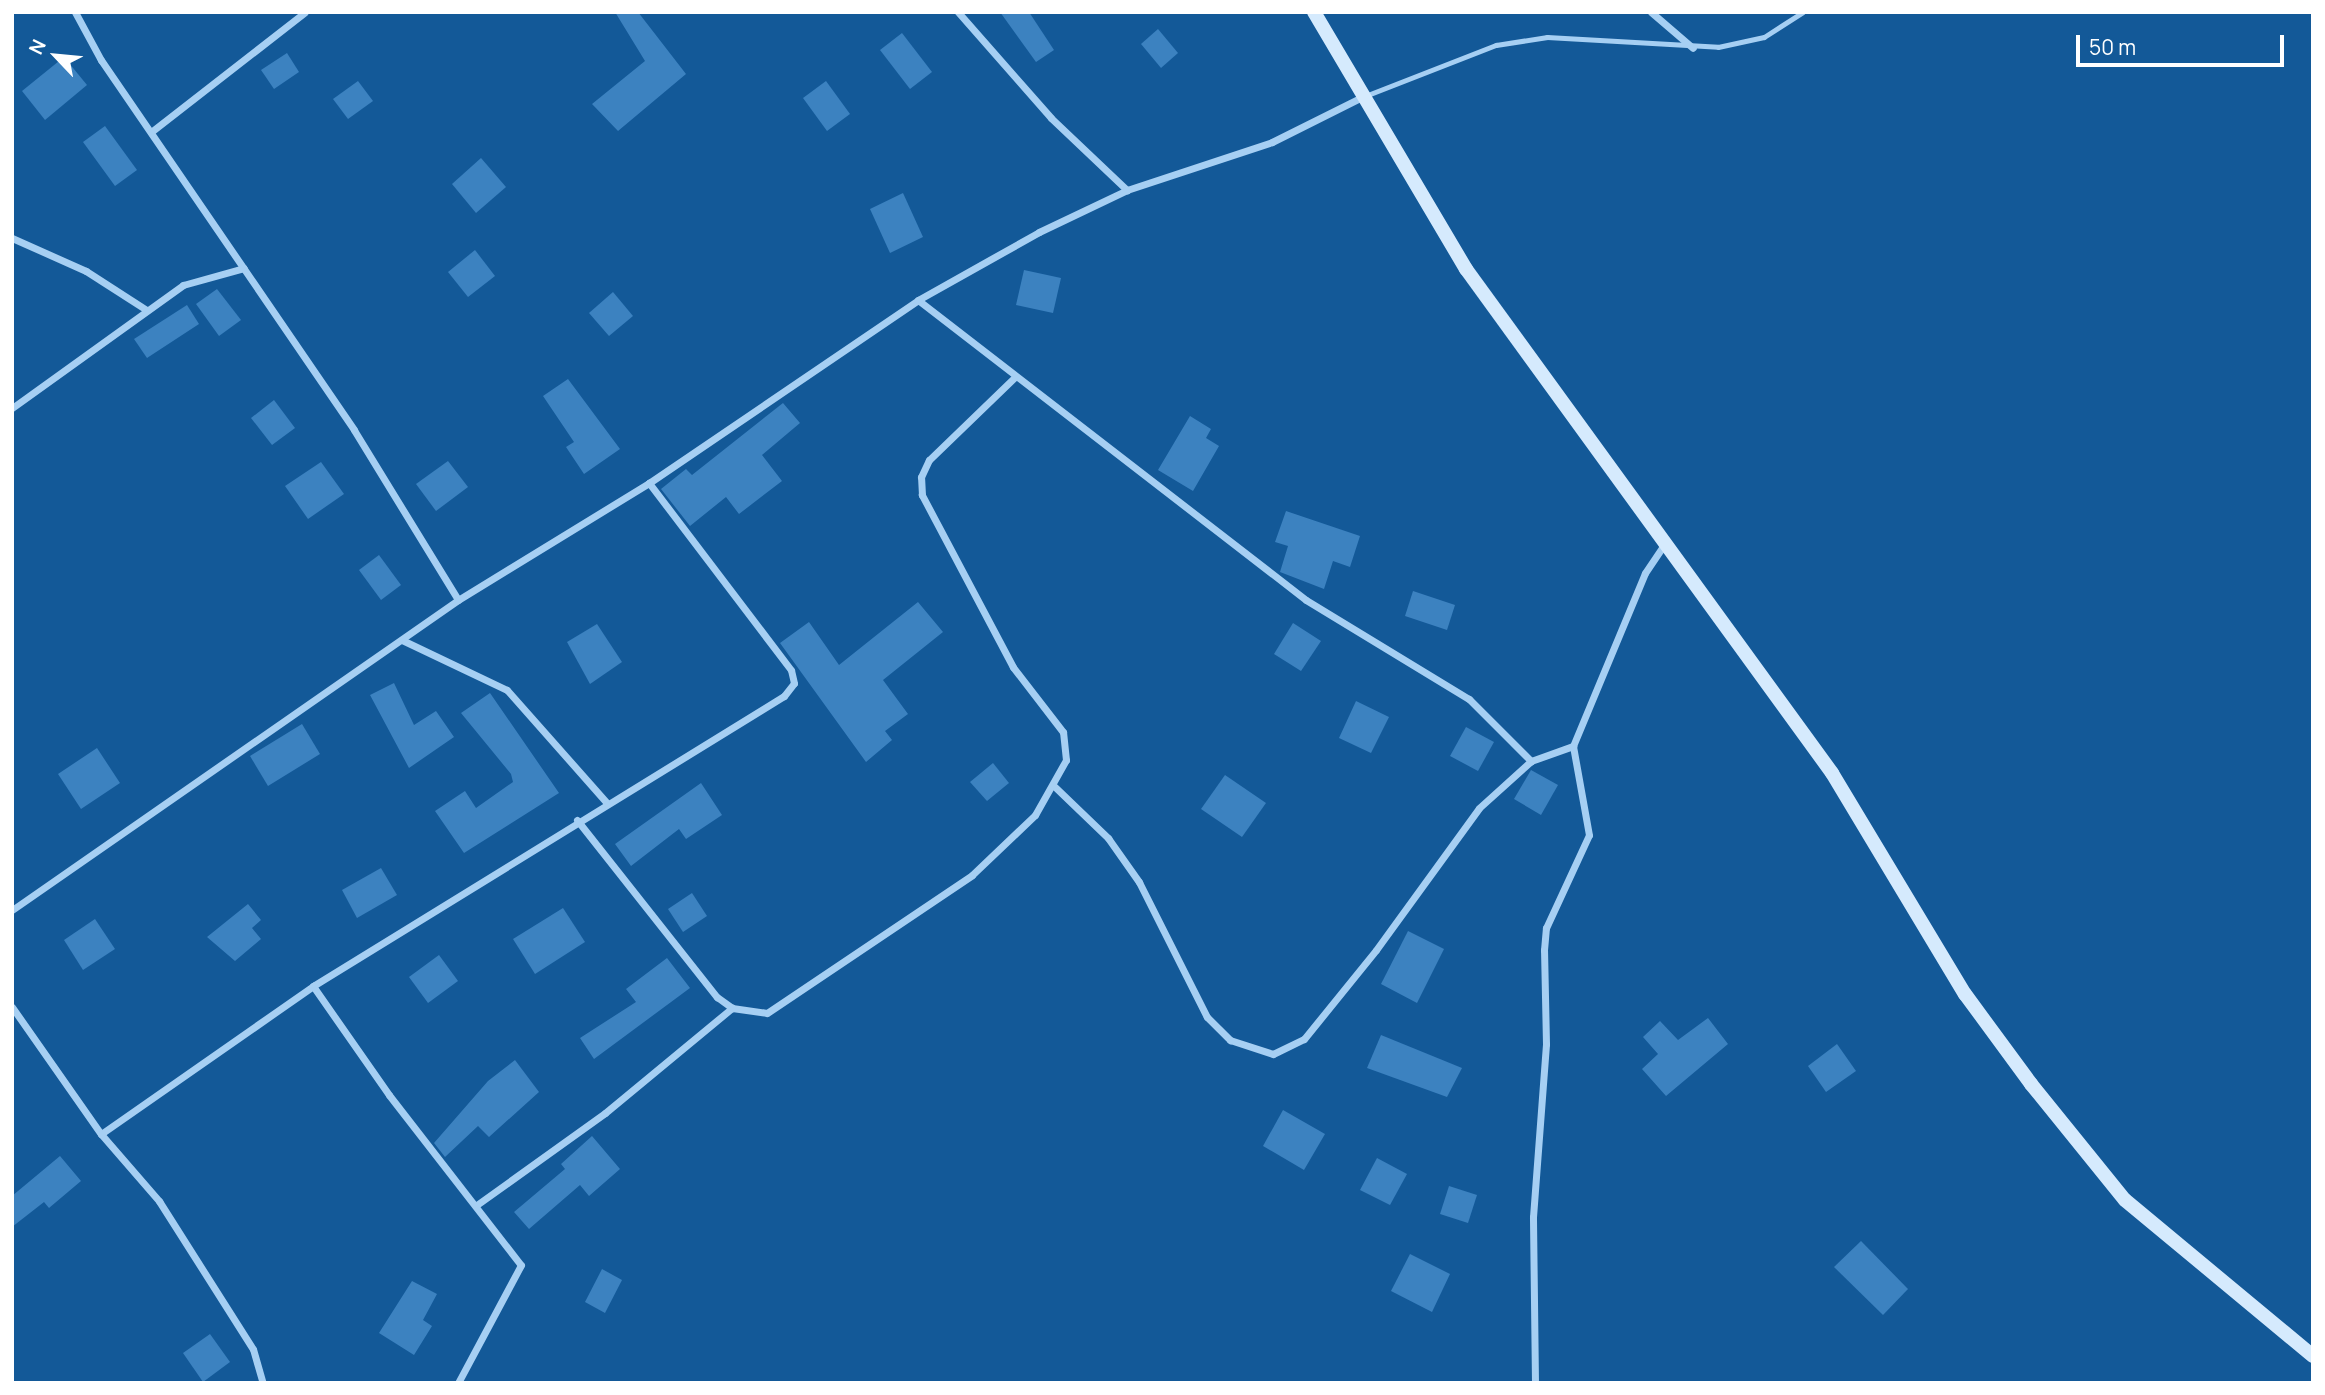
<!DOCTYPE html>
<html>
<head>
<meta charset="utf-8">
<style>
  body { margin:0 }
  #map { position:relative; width:2325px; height:1395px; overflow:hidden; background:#135998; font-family:Manrope,sans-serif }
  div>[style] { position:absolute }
  .building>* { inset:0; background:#3c82c0 }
  .service>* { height:5px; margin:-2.5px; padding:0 2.5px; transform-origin:2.5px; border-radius:2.5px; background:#a6cff3 }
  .minor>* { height:7px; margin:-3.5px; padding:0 3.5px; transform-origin:3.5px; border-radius:3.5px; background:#a6cff3 }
  .secondary>* { height:14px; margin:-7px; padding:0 7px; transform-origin:7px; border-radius:7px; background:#d5eafd }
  span { translate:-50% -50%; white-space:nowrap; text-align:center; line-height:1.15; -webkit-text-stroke:5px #135998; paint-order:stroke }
  .frame { position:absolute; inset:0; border:14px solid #fff; pointer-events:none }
  .north { position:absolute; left:21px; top:21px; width:70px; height:70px; -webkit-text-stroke:5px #135998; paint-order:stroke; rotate:296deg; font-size:19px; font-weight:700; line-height:28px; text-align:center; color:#fff }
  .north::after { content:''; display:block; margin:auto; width:24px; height:32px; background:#fff; clip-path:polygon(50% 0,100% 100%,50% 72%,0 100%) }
  .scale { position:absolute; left:2076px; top:35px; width:208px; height:32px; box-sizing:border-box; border:4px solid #fff; border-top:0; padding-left:9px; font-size:21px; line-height:24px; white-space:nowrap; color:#fff; -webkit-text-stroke:5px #135998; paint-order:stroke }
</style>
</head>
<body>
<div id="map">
  <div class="building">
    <div style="clip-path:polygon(615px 12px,638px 12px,686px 74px,618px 131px,592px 104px,645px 61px)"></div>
    <div style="clip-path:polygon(1000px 12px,1029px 12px,1054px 50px,1036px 62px)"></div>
    <div style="clip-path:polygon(1158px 29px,1178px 53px,1161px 68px,1141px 44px)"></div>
    <div style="clip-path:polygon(902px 33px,932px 72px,910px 89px,880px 50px)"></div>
    <div style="clip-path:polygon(287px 53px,299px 72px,274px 89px,261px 70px)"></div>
    <div style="clip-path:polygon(64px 57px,87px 85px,45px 120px,22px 91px)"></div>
    <div style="clip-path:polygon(358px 81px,373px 101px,348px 119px,333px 99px)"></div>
    <div style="clip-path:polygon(826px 81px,850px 114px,827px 131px,803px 98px)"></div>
    <div style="clip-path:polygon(105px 126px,137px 170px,115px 186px,83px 142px)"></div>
    <div style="clip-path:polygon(481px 158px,506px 187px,476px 213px,452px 184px)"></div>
    <div style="clip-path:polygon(903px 193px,923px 237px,890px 253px,870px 209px)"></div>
    <div style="clip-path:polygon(475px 250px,495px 276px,468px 297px,448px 272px)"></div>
    <div style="clip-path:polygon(1024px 270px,1061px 278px,1053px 313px,1016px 305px)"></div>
    <div style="clip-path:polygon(217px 289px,241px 320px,219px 336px,196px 304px)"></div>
    <div style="clip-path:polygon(613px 292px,633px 316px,609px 336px,589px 313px)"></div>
    <div style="clip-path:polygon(187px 305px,199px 324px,147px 358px,134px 339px)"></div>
    <div style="clip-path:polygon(568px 379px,620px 449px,584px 474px,566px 447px,574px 442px,543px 396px)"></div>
    <div style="clip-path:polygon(274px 400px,295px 428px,272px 445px,251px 418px)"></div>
    <div style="clip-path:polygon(783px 403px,800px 423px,762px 455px,782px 481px,739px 514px,726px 497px,690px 526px,661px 489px,686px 469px,692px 475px)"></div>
    <div style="clip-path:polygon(1190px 416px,1211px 429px,1206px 438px,1219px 446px,1193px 491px,1158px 470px)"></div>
    <div style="clip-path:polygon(448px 461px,468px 487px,436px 511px,416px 484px)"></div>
    <div style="clip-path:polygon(321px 462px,344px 494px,308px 519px,285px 486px)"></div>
    <div style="clip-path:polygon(1286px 511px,1360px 536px,1350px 567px,1333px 561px,1324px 589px,1280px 572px,1288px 546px,1275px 542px)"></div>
    <div style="clip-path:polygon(379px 555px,401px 585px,381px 600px,359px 570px)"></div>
    <div style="clip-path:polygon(1413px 591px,1455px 605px,1447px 630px,1405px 616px)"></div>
    <div style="clip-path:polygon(918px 602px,943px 632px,883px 680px,908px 714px,885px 731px,892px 740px,866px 762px,780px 643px,809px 622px,839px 665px)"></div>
    <div style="clip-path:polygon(1293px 623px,1321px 641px,1301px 671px,1274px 654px)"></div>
    <div style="clip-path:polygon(597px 624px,622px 662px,590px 684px,567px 642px)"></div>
    <div style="clip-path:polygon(394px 683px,414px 725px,436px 711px,454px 737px,409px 768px,370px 695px)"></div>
    <div style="clip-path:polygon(490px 693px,559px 793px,464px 853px,435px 811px,465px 791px,476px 808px,513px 782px,511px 774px,461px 713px)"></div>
    <div style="clip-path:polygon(1356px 701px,1389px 717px,1371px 753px,1339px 738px)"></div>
    <div style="clip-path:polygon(302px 724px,320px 754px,268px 786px,250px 756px)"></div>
    <div style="clip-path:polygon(1466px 727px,1494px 742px,1478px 771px,1450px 756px)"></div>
    <div style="clip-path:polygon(97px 748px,120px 783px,81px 809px,58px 774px)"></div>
    <div style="clip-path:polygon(993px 763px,1009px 783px,987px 801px,970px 782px)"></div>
    <div style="clip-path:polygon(1531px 770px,1558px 785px,1541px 815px,1514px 799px)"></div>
    <div style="clip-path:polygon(1225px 775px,1266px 803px,1242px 837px,1201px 809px)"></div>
    <div style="clip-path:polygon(701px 783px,722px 815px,686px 839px,679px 829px,631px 866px,615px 844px)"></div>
    <div style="clip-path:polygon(381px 868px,397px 895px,357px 918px,342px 890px)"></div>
    <div style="clip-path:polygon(692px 893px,707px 916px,683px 932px,668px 909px)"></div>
    <div style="clip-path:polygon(248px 904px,261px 920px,252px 928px,261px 939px,235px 961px,207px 937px)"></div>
    <div style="clip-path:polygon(563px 908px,585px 942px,535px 974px,513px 939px)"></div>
    <div style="clip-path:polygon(95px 919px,115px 949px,83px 970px,64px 940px)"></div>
    <div style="clip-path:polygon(1408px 931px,1444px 949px,1417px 1003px,1381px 984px)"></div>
    <div style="clip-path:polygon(439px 955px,458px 981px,428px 1003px,409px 977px)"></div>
    <div style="clip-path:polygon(667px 958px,690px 988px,594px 1059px,580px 1038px,636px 1002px,626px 989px)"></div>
    <div style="clip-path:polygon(1708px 1018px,1728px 1044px,1666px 1096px,1642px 1069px,1658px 1054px,1643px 1037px,1660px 1021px,1678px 1040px)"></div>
    <div style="clip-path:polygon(1381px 1035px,1462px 1068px,1447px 1097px,1367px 1068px)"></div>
    <div style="clip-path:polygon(1837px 1044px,1856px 1071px,1826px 1092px,1808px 1066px)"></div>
    <div style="clip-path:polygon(515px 1060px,539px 1092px,489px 1137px,478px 1126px,445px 1157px,434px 1143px,488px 1081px)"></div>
    <div style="clip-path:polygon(1283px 1110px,1325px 1134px,1304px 1170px,1263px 1146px)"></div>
    <div style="clip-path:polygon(592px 1136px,620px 1169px,589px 1196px,580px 1185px,529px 1229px,514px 1212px,565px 1169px,561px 1164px)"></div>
    <div style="clip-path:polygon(60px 1156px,81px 1181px,49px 1208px,44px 1202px,12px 1227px,12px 1196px)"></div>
    <div style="clip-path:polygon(1377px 1158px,1407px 1174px,1390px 1205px,1360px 1190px)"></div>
    <div style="clip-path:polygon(1449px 1186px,1477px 1195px,1468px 1223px,1440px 1214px)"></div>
    <div style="clip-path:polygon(1861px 1241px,1908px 1289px,1883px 1315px,1834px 1267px)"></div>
    <div style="clip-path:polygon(1410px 1254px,1450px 1274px,1432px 1312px,1391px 1291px)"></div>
    <div style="clip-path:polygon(602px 1269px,622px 1280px,605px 1313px,585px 1302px)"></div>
    <div style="clip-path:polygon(412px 1281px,437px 1294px,423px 1320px,432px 1326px,414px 1355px,379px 1333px)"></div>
    <div style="clip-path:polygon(210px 1334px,230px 1362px,203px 1382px,183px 1353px)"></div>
  </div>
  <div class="service">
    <div style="left:1365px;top:96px;width:141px;rotate:-21.3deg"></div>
    <div style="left:1496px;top:45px;width:52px;rotate:-8.9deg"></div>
    <div style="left:1547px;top:37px;width:171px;rotate:3.3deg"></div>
    <div style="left:1718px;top:47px;width:47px;rotate:-12.3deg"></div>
    <div style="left:1764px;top:37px;width:46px;rotate:-32.7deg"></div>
  </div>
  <div class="minor">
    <div style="left:75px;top:12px;width:55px;rotate:61.6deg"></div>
    <div style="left:101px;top:60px;width:448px;rotate:55.6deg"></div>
    <div style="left:354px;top:430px;width:199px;rotate:58.5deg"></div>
    <div style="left:958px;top:12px;width:141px;rotate:48.7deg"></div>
    <div style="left:1051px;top:118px;width:105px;rotate:43.5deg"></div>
    <div style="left:1651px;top:12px;width:55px;rotate:40.6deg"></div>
    <div style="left:151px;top:132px;width:195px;rotate:-37.9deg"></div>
    <div style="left:12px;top:238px;width:81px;rotate:24deg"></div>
    <div style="left:86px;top:271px;width:70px;rotate:32.8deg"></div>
    <div style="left:918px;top:300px;width:490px;rotate:37.7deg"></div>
    <div style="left:1306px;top:600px;width:191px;rotate:31.3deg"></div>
    <div style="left:1469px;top:699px;width:88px;rotate:45deg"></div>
    <div style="left:12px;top:408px;width:211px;rotate:-35.7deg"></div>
    <div style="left:183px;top:285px;width:63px;rotate:-15.6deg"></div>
    <div style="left:402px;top:640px;width:116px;rotate:25.5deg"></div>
    <div style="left:507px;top:690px;width:151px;rotate:48.5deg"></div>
    <div style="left:1055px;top:787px;width:74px;rotate:43.9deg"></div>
    <div style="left:1108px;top:838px;width:54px;rotate:54.8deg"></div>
    <div style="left:1139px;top:882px;width:151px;rotate:63.3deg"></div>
    <div style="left:1207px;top:1017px;width:33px;rotate:45deg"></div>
    <div style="left:1230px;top:1040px;width:45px;rotate:18deg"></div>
    <div style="left:1273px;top:1054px;width:34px;rotate:-26deg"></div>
    <div style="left:1304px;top:1039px;width:114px;rotate:-51deg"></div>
    <div style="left:1376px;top:950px;width:175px;rotate:-54deg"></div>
    <div style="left:1479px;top:808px;width:70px;rotate:-42.1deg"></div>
    <div style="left:1531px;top:761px;width:45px;rotate:-19.7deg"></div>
    <div style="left:1573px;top:746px;width:187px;rotate:-67.4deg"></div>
    <div style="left:1645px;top:573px;width:37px;rotate:-56deg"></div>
    <div style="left:577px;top:820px;width:226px;rotate:51.7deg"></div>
    <div style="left:717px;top:997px;width:19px;rotate:36deg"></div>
    <div style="left:732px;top:1008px;width:35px;rotate:8deg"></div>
    <div style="left:767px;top:1013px;width:247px;rotate:-33.9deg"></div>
    <div style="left:972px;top:875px;width:87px;rotate:-43.6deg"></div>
    <div style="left:1035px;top:815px;width:63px;rotate:-60.6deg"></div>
    <div style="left:1066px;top:760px;width:28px;rotate:-96deg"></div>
    <div style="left:1063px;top:732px;width:82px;rotate:-127.6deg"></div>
    <div style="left:1013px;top:667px;width:195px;rotate:-117.9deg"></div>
    <div style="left:922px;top:495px;width:18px;rotate:-93deg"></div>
    <div style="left:921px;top:477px;width:19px;rotate:-65deg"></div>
    <div style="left:929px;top:460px;width:118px;rotate:-44deg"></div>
    <div style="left:12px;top:910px;width:543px;rotate:-34.8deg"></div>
    <div style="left:458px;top:600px;width:224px;rotate:-31.5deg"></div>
    <div style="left:649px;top:483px;width:325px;rotate:-34.2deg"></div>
    <div style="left:918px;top:300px;width:139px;rotate:-29.3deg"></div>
    <div style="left:1039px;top:232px;width:98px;rotate:-25.5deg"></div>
    <div style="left:1127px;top:190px;width:153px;rotate:-18.3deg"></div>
    <div style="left:1272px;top:142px;width:101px;rotate:-26.6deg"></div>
    <div style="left:313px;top:986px;width:133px;rotate:55.1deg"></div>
    <div style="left:389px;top:1095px;width:215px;rotate:52.2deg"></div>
    <div style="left:521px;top:1265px;width:134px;rotate:118.1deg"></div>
    <div style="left:12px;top:1007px;width:155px;rotate:55deg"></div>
    <div style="left:101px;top:1134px;width:89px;rotate:49.1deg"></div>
    <div style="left:159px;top:1201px;width:175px;rotate:57.6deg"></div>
    <div style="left:253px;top:1349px;width:35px;rotate:74deg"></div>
    <div style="left:101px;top:1134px;width:259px;rotate:-34.9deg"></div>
    <div style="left:313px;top:986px;width:553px;rotate:-31.62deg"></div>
    <div style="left:784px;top:696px;width:16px;rotate:-52deg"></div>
    <div style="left:794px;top:683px;width:13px;rotate:-103deg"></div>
    <div style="left:791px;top:670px;width:235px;rotate:-127.2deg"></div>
    <div style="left:478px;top:1204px;width:156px;rotate:-35.6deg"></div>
    <div style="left:605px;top:1113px;width:165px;rotate:-39.6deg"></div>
    <div style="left:1535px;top:1383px;width:166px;rotate:-90.7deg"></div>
    <div style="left:1533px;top:1217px;width:173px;rotate:-85.7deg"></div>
    <div style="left:1546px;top:1044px;width:94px;rotate:-91.2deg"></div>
    <div style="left:1544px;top:950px;width:22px;rotate:-85deg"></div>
    <div style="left:1546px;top:928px;width:102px;rotate:-65.2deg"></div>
    <div style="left:1589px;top:835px;width:90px;rotate:-100.2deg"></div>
  </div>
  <div class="secondary">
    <div style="left:1314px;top:12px;width:299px;rotate:59.4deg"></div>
    <div style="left:1466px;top:269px;width:623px;rotate:54.01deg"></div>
    <div style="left:1832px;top:773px;width:258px;rotate:59deg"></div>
    <div style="left:1965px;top:994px;width:112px;rotate:53.7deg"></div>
    <div style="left:2031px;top:1084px;width:149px;rotate:51deg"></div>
    <div style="left:2125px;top:1200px;width:244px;rotate:39.7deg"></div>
  </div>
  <div class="frame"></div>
  <div class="north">N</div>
  <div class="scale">50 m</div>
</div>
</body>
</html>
